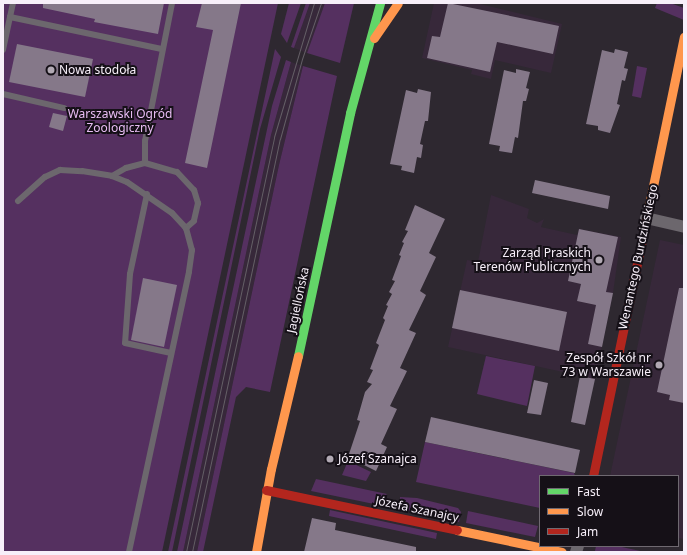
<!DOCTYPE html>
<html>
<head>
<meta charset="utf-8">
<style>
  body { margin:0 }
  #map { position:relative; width:687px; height:555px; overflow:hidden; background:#2e2830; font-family:"Noto Sans",sans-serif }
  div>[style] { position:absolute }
  .built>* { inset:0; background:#37283a }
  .green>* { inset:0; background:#553060 }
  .building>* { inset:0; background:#857889 }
  .lane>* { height:6px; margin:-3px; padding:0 3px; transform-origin:3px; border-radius:3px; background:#6c676d }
  .street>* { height:12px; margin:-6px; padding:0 6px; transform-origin:6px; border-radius:6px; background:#6c676d }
  .fast>* { height:9px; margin:-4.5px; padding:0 4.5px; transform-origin:4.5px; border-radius:4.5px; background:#63d668 }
  .slow>* { height:9px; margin:-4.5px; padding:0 4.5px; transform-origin:4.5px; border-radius:4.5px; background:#ff974d }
  .jam>* { height:9px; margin:-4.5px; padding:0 4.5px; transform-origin:4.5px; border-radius:4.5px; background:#b3261e }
  .tram>* { height:1px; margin:-0.5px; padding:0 0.5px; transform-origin:0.5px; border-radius:0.5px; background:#645f66 }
  .dots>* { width:11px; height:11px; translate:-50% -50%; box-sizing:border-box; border:2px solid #151017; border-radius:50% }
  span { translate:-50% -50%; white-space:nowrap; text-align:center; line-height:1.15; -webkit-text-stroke:4px #151017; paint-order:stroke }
  .poi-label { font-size:12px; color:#f7eff9 }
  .left { translate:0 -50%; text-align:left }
  .right { translate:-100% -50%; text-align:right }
  .park-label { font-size:12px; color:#e9bef5 }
  .street-label { font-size:12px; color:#f7eff9 }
  .frame { position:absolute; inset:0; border:4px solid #f7eff9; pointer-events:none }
  .legend { position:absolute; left:539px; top:475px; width:140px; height:72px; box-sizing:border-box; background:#151017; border:1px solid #6f6971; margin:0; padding:5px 7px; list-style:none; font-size:12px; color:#f7eff9 }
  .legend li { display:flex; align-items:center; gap:8px; height:20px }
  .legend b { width:20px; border:1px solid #6f6971 }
</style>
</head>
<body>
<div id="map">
  <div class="built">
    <div style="clip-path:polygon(310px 3px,325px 3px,307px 53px,294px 48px)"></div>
    <div style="clip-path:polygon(434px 3px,476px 3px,562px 24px,551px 73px,495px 60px,491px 79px,471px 74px,472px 70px,422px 58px)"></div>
    <div style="clip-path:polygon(291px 62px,303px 66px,279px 165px,197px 552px,183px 552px,271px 135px)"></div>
    <div style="clip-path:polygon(491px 195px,529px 209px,527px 218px,537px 223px,544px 219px,541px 227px,577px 235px,579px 229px,621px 237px,613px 293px,595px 379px,448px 347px,467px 260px,478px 262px)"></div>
    <div style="clip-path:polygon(660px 240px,684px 245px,684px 539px,678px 538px,678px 476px,610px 476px)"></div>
  </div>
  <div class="green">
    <div style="clip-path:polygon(3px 3px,278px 3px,162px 552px,3px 552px)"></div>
    <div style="clip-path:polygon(289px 3px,301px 3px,287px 43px,281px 34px)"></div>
    <div style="clip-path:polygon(306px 3px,310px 3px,294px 48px,291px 47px)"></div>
    <div style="clip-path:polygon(325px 3px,354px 3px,340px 63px,307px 53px)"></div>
    <div style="clip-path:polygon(657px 3px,670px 3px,684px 8px,684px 20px,655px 8px)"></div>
    <div style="clip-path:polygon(275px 49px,281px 57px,260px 129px,172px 552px,168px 552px)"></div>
    <div style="clip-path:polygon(286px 60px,291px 62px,271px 135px,183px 552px,177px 552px,272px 106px)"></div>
    <div style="clip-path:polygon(303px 66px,337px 76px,270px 392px,246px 387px,236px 397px,203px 552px,197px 552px,279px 165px)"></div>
    <div style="clip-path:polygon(637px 66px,647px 68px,641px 98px,632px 96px)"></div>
    <div style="clip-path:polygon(486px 356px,535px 366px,527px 406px,477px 394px)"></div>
    <div style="clip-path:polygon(425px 442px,574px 473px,575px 476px,540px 476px,540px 508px,416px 482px)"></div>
    <div style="clip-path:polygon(348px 461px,371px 472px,366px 481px,342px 475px)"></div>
    <div style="clip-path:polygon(316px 479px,387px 494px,374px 504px,311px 491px)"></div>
    <div style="clip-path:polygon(400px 497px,417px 498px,458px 508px,461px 512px,459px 522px,406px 510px,400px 502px)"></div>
    <div style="clip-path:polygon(330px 510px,437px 533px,436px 539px,329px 516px)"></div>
    <div style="clip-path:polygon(468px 511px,538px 526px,535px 537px,466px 523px)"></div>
    <div style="clip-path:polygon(596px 546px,617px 546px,645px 552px,602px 552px,595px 551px)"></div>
  </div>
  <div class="building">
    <div style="clip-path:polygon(43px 3px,164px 3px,158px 34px,94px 22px,95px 19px,43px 8px)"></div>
    <div style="clip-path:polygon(202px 3px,241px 3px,207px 168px,185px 163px,213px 30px,196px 27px)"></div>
    <div style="clip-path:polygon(448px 3px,559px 26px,553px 54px,497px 42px,490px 72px,427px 58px,432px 36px,440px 37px)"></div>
    <div style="clip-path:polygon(17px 44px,93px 59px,85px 97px,9px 82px)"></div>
    <div style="clip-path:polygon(615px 49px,628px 52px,624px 68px,628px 69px,625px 81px,622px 80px,617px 104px,620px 105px,610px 133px,598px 130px,598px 126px,586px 124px,602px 50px,614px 53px)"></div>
    <div style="clip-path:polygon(516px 69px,530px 72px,526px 88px,529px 89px,526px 101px,523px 101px,518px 138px,515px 137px,512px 153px,499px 151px,500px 146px,489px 144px,504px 70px,516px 73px)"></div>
    <div style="clip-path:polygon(418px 89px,431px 92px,428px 121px,425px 121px,420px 144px,423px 145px,421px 158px,417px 157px,414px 173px,401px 170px,402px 166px,390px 164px,406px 90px,417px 93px)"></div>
    <div style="clip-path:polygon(53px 113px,67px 116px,63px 131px,49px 127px)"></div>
    <div style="clip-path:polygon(535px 180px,610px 196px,608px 209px,532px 193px)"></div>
    <div style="clip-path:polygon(415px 205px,445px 219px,429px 253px,436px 257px,420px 291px,426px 295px,409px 330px,416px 333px,400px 368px,407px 371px,390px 406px,397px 409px,381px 444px,387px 447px,376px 471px,348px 457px,360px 421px,357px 420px,365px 392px,372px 384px,367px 382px,373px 370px,370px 369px,379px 345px,376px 343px,385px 320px,383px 318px,388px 306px,386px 305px,392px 294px,389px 292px,395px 281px,392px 280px,401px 256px,399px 255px,404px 243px,402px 242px,408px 231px,405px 230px)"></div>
    <div style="clip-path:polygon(579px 229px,618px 237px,606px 292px,613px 293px,602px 347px,588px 344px,596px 305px,577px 301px,581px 284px,568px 281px)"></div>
    <div style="clip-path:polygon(143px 278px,177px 285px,164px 347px,131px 340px)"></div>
    <div style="clip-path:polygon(679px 288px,684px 288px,684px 403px,669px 400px,670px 395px,657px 392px)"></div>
    <div style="clip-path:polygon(460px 290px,567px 312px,559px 351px,452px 328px)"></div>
    <div style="clip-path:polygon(580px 376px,595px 379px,585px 425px,571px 422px)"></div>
    <div style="clip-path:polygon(534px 380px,548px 383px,541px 415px,527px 413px)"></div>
    <div style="clip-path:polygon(431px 417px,580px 450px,575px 473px,425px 442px)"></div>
    <div style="clip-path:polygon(312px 518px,336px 523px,335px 530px,416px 547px,416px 552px,304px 552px)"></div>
  </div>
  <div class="lane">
    <div style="left:10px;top:17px;width:14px;rotate:-78deg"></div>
    <div style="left:3px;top:50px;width:34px;rotate:-78deg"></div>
    <div style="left:10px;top:17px;width:155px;rotate:11.9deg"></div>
    <div style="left:3px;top:94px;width:63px;rotate:12.9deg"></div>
    <div style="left:145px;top:163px;width:22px;rotate:-90deg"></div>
    <div style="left:145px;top:141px;width:141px;rotate:-78.9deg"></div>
    <div style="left:112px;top:176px;width:16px;rotate:-30deg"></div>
    <div style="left:126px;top:168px;width:20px;rotate:-15deg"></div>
    <div style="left:145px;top:163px;width:33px;rotate:16deg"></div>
    <div style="left:177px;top:172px;width:25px;rotate:47deg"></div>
    <div style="left:194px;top:190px;width:14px;rotate:73deg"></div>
    <div style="left:198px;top:203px;width:18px;rotate:103deg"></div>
    <div style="left:194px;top:221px;width:11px;rotate:139deg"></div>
    <div style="left:147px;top:194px;width:82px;rotate:102deg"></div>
    <div style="left:130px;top:274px;width:69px;rotate:94.1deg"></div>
    <div style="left:125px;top:343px;width:47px;rotate:12.3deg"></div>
    <div style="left:18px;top:201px;width:36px;rotate:-42deg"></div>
    <div style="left:45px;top:177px;width:17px;rotate:-25deg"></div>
    <div style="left:60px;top:170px;width:22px;rotate:3deg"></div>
    <div style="left:82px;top:171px;width:30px;rotate:9deg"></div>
    <div style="left:112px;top:176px;width:16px;rotate:22deg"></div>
    <div style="left:127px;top:182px;width:55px;rotate:34.6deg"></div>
    <div style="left:172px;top:213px;width:21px;rotate:47deg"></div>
    <div style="left:186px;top:228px;width:23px;rotate:75deg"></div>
    <div style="left:192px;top:250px;width:22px;rotate:98deg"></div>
    <div style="left:189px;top:272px;width:286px;rotate:102.1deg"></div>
  </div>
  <div class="street">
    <div style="left:646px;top:218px;width:39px;rotate:13deg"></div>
    <div style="left:576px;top:552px;width:6px;rotate:-72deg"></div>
  </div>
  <div class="fast">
    <div style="left:298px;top:356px;width:249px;rotate:-77.9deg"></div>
    <div style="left:350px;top:113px;width:114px;rotate:-74.7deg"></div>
  </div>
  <div class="slow">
    <div style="left:374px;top:38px;width:42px;rotate:-55.6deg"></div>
    <div style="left:647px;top:215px;width:182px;rotate:-78.3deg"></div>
    <div style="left:457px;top:530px;width:107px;rotate:11.8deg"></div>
    <div style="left:256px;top:552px;width:84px;rotate:-79.8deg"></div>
    <div style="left:271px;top:469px;width:116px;rotate:-76.6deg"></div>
  </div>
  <div class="jam">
    <div style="left:593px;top:476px;width:267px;rotate:-78.3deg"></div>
    <div style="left:266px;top:490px;width:195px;rotate:11.8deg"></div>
  </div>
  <div class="tram">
    <div style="left:186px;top:552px;width:424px;rotate:-78deg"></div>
    <div style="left:274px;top:137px;width:140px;rotate:-73.4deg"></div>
    <div style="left:192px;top:552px;width:422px;rotate:-78deg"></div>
    <div style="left:280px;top:139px;width:83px;rotate:-74.6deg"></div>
    <div style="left:302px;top:59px;width:59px;rotate:-71.3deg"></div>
  </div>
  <div class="dots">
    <div style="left:51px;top:70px;background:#b1a9b3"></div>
    <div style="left:599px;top:260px;background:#b1a9b3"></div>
    <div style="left:659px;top:365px;background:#b1a9b3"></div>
    <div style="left:330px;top:459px;background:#b1a9b3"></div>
  </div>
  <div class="poi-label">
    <span class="left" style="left:59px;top:70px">Nowa stodoła</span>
    <span class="right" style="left:591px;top:260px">Zarząd Praskich<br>Terenów Publicznych</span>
    <span class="right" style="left:651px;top:365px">Zespół Szkół nr<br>73 w Warszawie</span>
    <span class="left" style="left:338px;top:459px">Józef Szanajca</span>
  </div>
  <div class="park-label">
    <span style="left:120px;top:121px">Warszawski Ogród<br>Zoologiczny</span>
  </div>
  <div class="street-label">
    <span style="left:638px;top:257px;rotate:-78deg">Wenantego Burdzińskiego</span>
    <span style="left:298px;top:300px;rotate:-78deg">Jagiellońska</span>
    <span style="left:417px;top:509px;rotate:12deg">Józefa Szanajcy</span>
  </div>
  <div class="frame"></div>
  <ul class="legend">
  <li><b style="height:5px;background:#63d668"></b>Fast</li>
  <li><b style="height:5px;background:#ff974d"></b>Slow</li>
  <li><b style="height:5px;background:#b3261e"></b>Jam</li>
  </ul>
</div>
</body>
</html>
